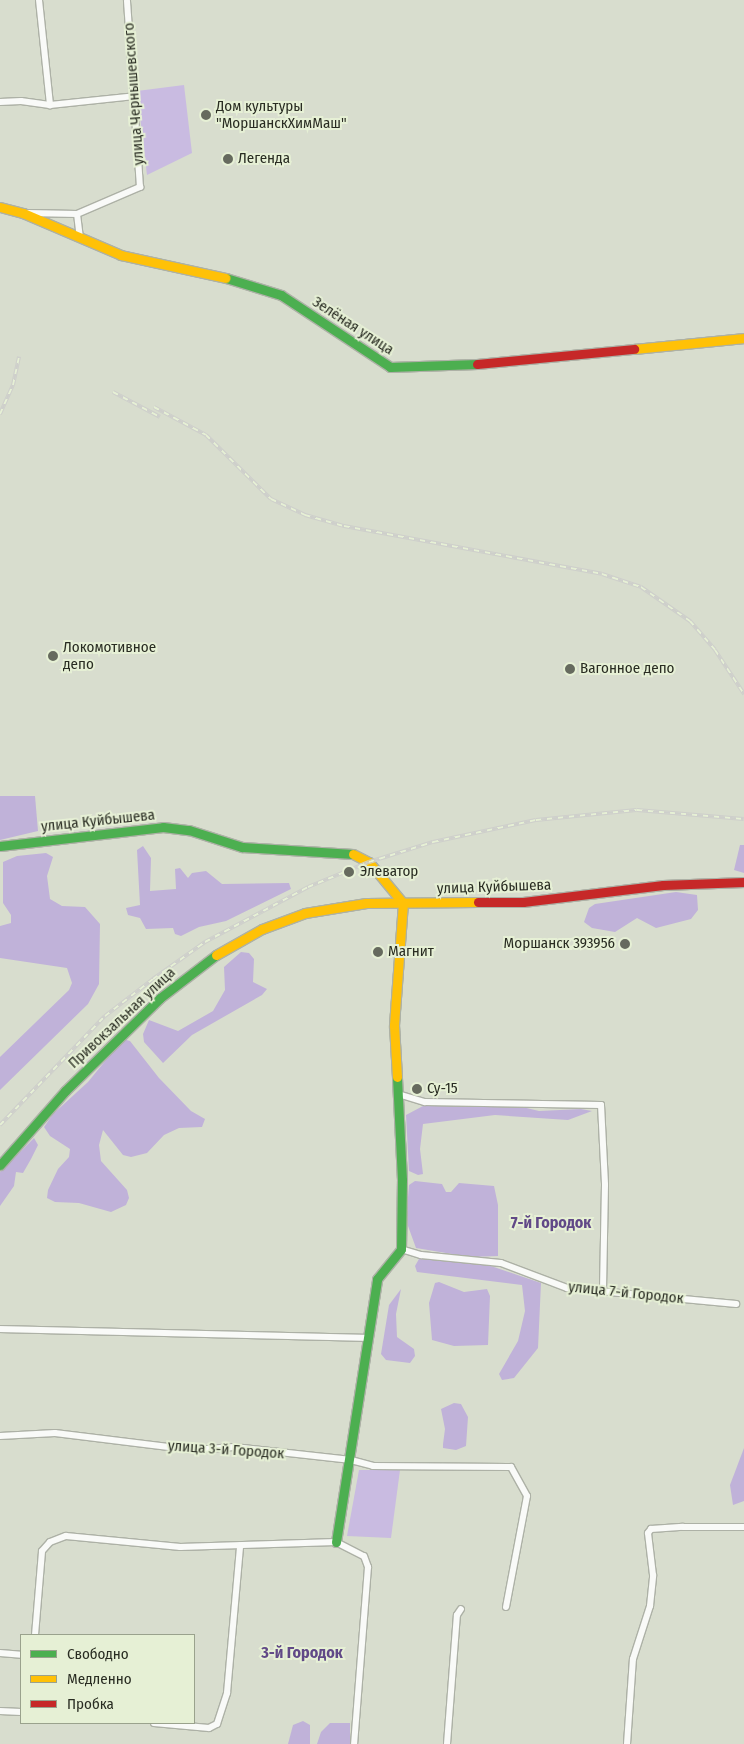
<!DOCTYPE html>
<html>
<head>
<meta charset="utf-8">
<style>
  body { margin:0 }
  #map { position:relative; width:744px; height:1744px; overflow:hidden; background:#d8ddce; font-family:"Fira Sans Condensed",sans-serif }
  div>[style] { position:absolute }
  .green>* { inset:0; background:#c9bbe1 }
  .forest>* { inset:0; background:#c0b2d9 }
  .roads { filter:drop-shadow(1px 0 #adb1a6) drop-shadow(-1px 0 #adb1a6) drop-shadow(0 1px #adb1a6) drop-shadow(0 -1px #adb1a6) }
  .street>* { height:6px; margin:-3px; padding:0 3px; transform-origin:3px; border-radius:3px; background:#f9faf8 }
  .fast>* { height:9px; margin:-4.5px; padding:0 4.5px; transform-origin:4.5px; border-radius:4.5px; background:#4caf50 }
  .slow>* { height:9px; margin:-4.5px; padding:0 4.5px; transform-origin:4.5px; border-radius:4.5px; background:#ffc107 }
  .jam>* { height:9px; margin:-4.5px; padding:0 4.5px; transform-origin:4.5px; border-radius:4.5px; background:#c62828 }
  .rail>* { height:4px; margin-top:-2px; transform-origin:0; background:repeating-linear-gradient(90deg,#e6f0d5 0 5.5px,#cecfcb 0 11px); box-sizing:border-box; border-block:1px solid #cecfcb }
  .dots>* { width:14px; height:14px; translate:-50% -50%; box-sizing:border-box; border:2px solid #e6f0d5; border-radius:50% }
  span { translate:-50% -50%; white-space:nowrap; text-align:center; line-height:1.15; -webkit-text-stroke:4px #e6f0d5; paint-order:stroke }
  .street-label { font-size:15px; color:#292c22 }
  .poi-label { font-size:15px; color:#292c22 }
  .left { translate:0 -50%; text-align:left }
  .right { translate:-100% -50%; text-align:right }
  .neighbourhood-label { font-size:16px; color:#614987; font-weight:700 }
  .legend { position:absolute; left:20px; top:1634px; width:175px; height:90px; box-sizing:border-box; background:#e6f0d5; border:1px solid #9aa28d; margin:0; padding:6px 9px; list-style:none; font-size:15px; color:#292c22 }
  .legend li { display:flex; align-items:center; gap:10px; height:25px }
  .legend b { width:25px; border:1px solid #9aa28d }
</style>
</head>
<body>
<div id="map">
  <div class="green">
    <div style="clip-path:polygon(184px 85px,192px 153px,147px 175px,137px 91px)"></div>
    <div style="clip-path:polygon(359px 1470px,400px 1470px,391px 1538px,347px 1536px)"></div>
  </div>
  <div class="forest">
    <div style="clip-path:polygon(0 796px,35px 796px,38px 831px,0 840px)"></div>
    <div style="clip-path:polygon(740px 845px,744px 845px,744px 873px,734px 870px)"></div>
    <div style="clip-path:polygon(143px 846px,151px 858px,150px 891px,176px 889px,175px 869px,180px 868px,188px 878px,192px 873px,206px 871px,222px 884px,289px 883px,291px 889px,226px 921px,199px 927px,181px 936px,175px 934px,173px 928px,146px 929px,140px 918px,128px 915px,126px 908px,140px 905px,137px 850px)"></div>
    <div style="clip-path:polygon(46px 853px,53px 857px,47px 876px,50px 899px,62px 906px,85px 907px,100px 924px,99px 984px,88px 1004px,0 1090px,0 1057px,69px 990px,72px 983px,67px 968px,0 958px,0 926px,11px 923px,11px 915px,3px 903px,3px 862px,17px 856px)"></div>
    <div style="clip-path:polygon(676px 892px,697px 895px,698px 910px,691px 919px,656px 928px,637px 918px,615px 932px,592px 928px,584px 922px,589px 908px,595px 904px)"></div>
    <div style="clip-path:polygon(241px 952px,249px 953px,254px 959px,253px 982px,267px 989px,262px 995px,192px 1035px,163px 1063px,144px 1042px,143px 1034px,149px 1020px,178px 1031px,213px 1011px,225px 990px,224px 967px)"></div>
    <div style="clip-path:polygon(123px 1039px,130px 1041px,159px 1078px,191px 1111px,205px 1119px,202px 1127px,179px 1128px,164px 1135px,147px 1153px,131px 1157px,123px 1155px,103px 1130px,99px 1145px,101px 1161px,127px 1190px,129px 1198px,126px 1205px,111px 1212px,79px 1203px,55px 1202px,47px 1198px,48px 1190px,58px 1169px,69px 1157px,70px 1149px,50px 1136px,44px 1127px,53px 1114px,88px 1082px)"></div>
    <div style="clip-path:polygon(433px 1105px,518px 1106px,539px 1111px,581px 1109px,592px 1111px,568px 1120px,495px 1115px,423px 1124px,420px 1149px,423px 1174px,418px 1175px,409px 1171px,406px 1115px,423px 1106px)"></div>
    <div style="clip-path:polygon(34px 1138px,38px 1145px,31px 1159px,23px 1173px,16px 1172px,14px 1186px,0 1206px,0 1172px)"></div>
    <div style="clip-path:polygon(415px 1181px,442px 1184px,446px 1192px,451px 1192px,459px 1183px,494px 1186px,498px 1205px,498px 1256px,470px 1257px,416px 1248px,408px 1226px,407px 1210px,409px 1185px)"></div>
    <div style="clip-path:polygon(419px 1259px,482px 1263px,541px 1283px,538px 1348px,514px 1378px,502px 1380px,499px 1374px,518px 1341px,525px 1311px,522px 1285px,417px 1272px,415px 1266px)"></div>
    <div style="clip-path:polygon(439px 1282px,464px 1292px,487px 1289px,490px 1296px,488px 1345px,454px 1346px,432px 1340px,429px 1303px,435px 1283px)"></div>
    <div style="clip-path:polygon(401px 1289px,396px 1314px,397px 1337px,414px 1349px,415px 1356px,410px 1363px,386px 1360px,381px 1354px,389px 1305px)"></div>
    <div style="clip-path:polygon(454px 1403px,461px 1404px,468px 1417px,466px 1446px,456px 1450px,443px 1448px,443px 1444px,445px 1429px,441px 1409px)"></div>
    <div style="clip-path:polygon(744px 1448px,744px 1501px,733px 1505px,730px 1485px)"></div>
    <div style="clip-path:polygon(303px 1721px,310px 1725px,310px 1744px,288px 1744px,293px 1725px)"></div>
    <div style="clip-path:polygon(330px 1723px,350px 1723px,350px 1744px,317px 1744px,321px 1732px)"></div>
  </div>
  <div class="roads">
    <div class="street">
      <div style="left:39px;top:0;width:106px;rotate:84deg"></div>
      <div style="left:0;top:102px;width:21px;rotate:-3deg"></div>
      <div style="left:21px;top:101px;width:29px;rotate:8deg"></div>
      <div style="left:50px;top:105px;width:85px;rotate:-6deg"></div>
      <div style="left:28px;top:213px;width:49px;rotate:1.2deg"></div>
      <div style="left:77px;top:214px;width:69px;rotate:-23.2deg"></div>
      <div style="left:140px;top:187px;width:187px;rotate:-94deg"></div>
      <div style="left:77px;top:214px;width:24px;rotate:83deg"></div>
      <div style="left:398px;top:1094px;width:28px;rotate:17deg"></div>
      <div style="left:425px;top:1102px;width:176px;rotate:1deg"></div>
      <div style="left:601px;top:1105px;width:80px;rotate:87.1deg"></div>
      <div style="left:605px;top:1185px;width:107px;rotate:91.1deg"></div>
      <div style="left:401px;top:1249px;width:21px;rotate:17deg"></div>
      <div style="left:421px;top:1255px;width:80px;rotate:5.7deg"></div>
      <div style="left:501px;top:1263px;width:71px;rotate:20.7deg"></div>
      <div style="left:567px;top:1288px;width:170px;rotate:5.4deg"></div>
      <div style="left:0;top:1329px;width:368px;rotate:1.4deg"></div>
      <div style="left:0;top:1436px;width:55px;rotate:-3.1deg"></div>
      <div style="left:55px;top:1433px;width:139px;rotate:7deg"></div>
      <div style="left:193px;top:1450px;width:41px;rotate:-4.2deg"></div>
      <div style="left:234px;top:1447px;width:118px;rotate:6.3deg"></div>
      <div style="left:351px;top:1460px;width:23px;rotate:15deg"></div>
      <div style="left:373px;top:1466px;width:138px;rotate:0.4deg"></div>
      <div style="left:511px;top:1467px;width:33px;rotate:61deg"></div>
      <div style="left:527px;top:1496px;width:113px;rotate:100.7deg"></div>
      <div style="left:35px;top:1635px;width:84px;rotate:-85.2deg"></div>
      <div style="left:42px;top:1551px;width:12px;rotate:-48deg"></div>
      <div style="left:50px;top:1542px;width:17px;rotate:-21deg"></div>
      <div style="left:66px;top:1536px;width:115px;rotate:5.5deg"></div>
      <div style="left:180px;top:1547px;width:156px;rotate:-1.8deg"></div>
      <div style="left:336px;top:1542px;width:31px;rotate:27deg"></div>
      <div style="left:364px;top:1556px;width:12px;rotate:70deg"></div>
      <div style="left:368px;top:1567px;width:178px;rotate:94.5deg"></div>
      <div style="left:0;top:1653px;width:21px;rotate:5deg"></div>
      <div style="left:0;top:1711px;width:21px;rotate:3deg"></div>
      <div style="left:154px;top:1723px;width:55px;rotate:5.2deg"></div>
      <div style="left:209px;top:1728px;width:9px;rotate:-27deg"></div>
      <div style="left:217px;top:1724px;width:33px;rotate:-72deg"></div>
      <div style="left:227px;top:1693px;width:148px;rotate:-84.9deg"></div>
      <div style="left:447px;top:1744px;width:129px;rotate:-85.6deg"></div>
      <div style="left:457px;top:1615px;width:7px;rotate:-56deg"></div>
      <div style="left:627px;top:1744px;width:85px;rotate:-86deg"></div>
      <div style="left:633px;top:1659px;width:56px;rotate:-72.2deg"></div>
      <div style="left:650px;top:1606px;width:31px;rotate:-84deg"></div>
      <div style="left:653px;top:1575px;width:42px;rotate:-96.8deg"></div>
      <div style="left:648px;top:1533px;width:5px;rotate:-53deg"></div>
      <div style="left:651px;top:1529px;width:32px;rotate:-4deg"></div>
      <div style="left:683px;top:1527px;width:61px"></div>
    </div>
    <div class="fast">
      <div style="left:226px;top:278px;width:58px;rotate:17.2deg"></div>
      <div style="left:281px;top:295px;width:131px;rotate:33.4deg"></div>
      <div style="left:390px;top:367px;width:87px;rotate:-2deg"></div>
      <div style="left:0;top:846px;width:164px;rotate:-6.6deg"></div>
      <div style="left:163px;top:827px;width:26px;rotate:7deg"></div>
      <div style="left:189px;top:830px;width:56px;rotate:17.8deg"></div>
      <div style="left:242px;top:847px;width:111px;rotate:3.6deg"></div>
      <div style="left:0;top:1165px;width:98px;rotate:-48.7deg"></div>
      <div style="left:65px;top:1091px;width:133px;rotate:-44.4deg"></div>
      <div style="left:160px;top:998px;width:71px;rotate:-37.5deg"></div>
      <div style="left:336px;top:1542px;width:266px;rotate:-81.1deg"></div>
      <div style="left:377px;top:1279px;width:38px;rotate:-51deg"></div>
      <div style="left:401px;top:1249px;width:69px;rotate:-89.2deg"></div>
      <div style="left:402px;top:1180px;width:103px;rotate:-92.8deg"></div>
    </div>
    <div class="slow">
      <div style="left:0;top:207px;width:24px;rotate:15deg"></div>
      <div style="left:23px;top:213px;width:107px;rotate:23.2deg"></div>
      <div style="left:121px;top:255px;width:107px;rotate:12.4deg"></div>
      <div style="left:634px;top:349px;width:111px;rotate:-5.7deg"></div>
      <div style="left:353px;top:854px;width:18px;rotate:27deg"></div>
      <div style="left:369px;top:862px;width:53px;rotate:50.3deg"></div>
      <div style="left:216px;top:955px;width:53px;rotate:-29.5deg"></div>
      <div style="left:262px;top:929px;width:46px;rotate:-20.4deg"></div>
      <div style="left:305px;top:913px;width:62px;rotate:-9.3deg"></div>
      <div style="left:366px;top:903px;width:112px;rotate:-0.5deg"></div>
      <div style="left:397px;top:1077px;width:52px;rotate:-93.3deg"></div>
      <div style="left:394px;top:1025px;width:122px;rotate:-85.8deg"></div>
    </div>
    <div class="jam">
      <div style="left:477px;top:364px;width:158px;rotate:-5.5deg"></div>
      <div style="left:478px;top:902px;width:45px"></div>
      <div style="left:523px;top:902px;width:141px;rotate:-6.9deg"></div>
      <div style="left:663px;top:885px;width:81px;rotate:-2.1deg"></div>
    </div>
  </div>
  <div class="rail">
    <div style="left:113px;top:392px;width:53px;rotate:28deg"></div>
    <div style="left:154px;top:407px;width:59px;rotate:28.3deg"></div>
    <div style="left:206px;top:435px;width:91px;rotate:44.6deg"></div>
    <div style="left:271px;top:499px;width:38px;rotate:25deg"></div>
    <div style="left:305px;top:515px;width:41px;rotate:15.8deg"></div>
    <div style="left:344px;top:526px;width:262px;rotate:10.5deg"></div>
    <div style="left:602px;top:574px;width:41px;rotate:18.4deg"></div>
    <div style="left:641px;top:587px;width:60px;rotate:34.8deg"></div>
    <div style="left:690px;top:621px;width:38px;rotate:49deg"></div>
    <div style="left:715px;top:650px;width:53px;rotate:56.6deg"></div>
    <div style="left:0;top:414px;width:32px;rotate:-66deg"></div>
    <div style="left:13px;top:385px;width:29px;rotate:-78deg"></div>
    <div style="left:0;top:1125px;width:151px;rotate:-46.1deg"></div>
    <div style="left:105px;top:1016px;width:61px;rotate:-37.6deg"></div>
    <div style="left:153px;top:979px;width:64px;rotate:-35.4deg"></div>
    <div style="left:205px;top:942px;width:117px;rotate:-28.1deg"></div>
    <div style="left:308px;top:887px;width:66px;rotate:-22.3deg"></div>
    <div style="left:369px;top:862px;width:67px;rotate:-17.4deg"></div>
    <div style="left:433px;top:842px;width:105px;rotate:-12.1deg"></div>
    <div style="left:536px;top:820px;width:101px;rotate:-5.7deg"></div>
    <div style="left:637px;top:810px;width:107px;rotate:4.8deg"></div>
  </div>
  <div class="dots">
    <div style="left:206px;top:115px;background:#666a5e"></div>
    <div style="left:228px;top:159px;background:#666a5e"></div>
    <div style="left:53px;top:656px;background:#666a5e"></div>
    <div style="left:570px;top:669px;background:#666a5e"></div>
    <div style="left:349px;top:872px;background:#666a5e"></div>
    <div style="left:625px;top:944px;background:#666a5e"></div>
    <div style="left:378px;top:952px;background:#666a5e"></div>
    <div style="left:417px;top:1089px;background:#666a5e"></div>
  </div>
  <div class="street-label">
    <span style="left:134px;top:94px;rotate:-94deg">улица Чернышевского</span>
    <span style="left:353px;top:326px;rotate:33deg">Зелёная улица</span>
    <span style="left:98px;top:821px;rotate:-6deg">улица Куйбышева</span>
    <span style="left:494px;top:887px;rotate:-2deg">улица Куйбышева</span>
    <span style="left:122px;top:1018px;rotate:-43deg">Привокзальная улица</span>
    <span style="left:626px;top:1293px;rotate:6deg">улица 7-й Городок</span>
    <span style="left:226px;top:1450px;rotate:4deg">улица 3-й Городок</span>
  </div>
  <div class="poi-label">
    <span class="left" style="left:216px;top:115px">Дом культуры<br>"МоршанскХимМаш"</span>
    <span class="left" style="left:238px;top:159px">Легенда</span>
    <span class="left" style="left:63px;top:656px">Локомотивное<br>депо</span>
    <span class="left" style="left:580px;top:669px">Вагонное депо</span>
    <span class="left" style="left:360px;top:872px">Элеватор</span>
    <span class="right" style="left:615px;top:944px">Моршанск 393956</span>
    <span class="left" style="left:388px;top:952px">Магнит</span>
    <span class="left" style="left:427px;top:1089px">Су-15</span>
  </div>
  <div class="neighbourhood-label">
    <span style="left:551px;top:1223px">7-й Городок</span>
    <span style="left:302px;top:1653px">3-й Городок</span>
  </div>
  <ul class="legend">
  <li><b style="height:6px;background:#4caf50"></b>Свободно</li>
  <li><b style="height:6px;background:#ffc107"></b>Медленно</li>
  <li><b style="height:6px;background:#c62828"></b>Пробка</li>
  </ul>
</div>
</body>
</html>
